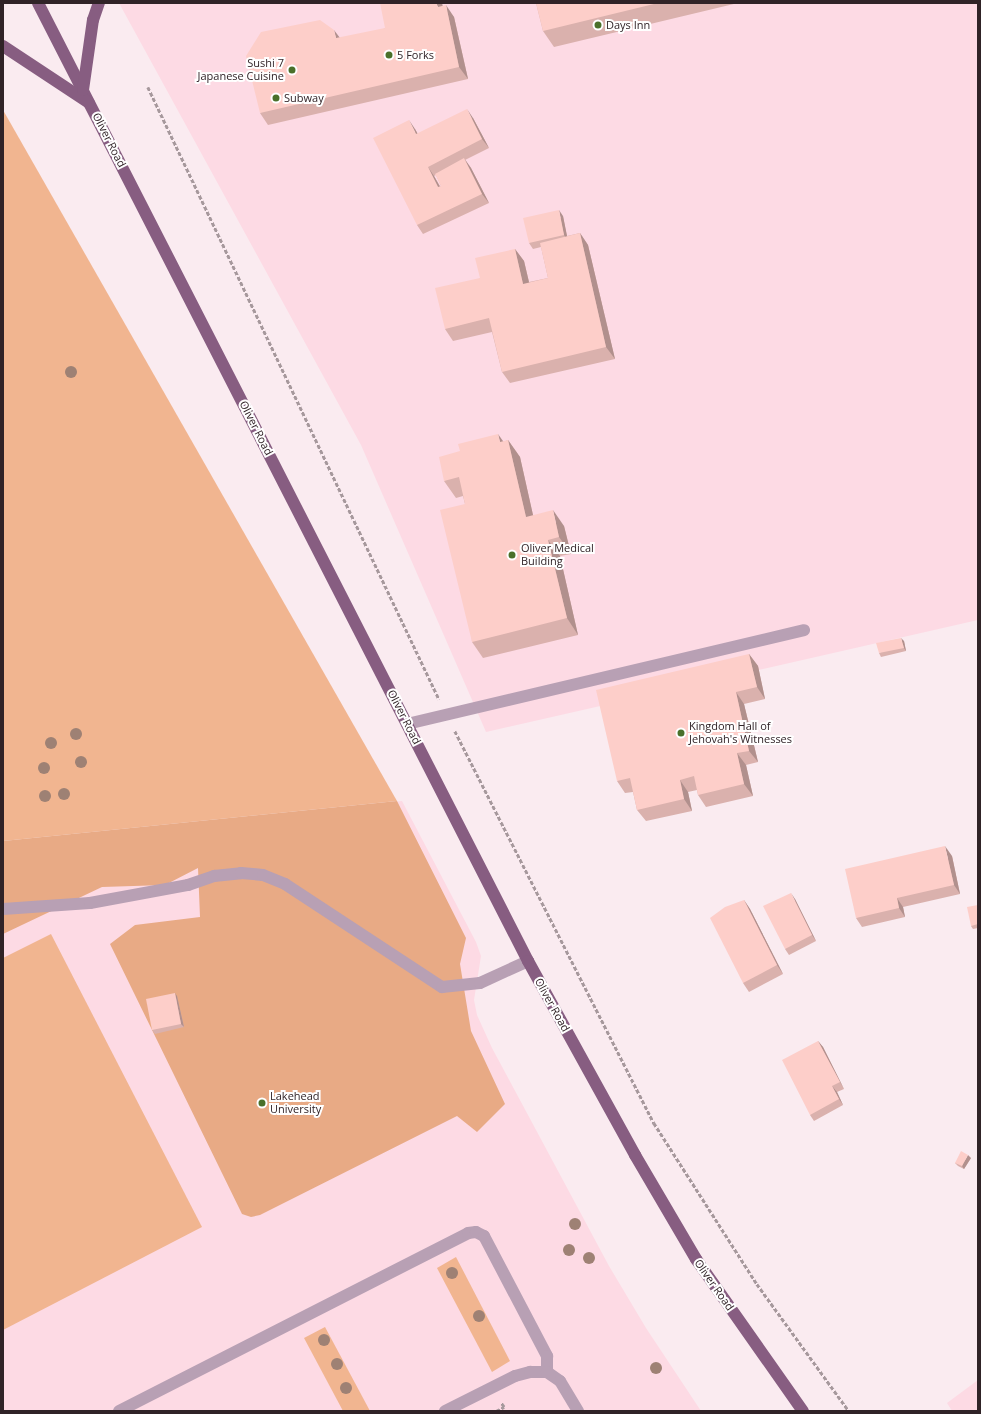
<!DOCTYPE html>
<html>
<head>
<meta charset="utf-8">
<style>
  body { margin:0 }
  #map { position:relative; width:981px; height:1414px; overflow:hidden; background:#faebf0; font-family:"Open Sans",sans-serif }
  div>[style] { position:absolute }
  .built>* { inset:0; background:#fddae4 }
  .green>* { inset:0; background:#f1b590 }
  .forest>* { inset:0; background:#e8aa85 }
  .path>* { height:2.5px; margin-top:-1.25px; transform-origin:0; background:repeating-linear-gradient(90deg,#a6989c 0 4px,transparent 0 6px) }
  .minor>* { height:12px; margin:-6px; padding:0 6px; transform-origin:6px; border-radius:6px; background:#b8a0b4 }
  .major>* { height:12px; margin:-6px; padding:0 6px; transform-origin:6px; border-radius:6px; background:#875d81 }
  .trees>* { width:12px; height:12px; margin:-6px; border-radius:50%; background:#9e8174 }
  .wall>* { inset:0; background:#dab1ad }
  .shaded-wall>* { inset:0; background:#b1908d }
  .building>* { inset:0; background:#fdcec9 }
  .dots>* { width:11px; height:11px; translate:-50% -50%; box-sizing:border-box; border:2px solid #fff; border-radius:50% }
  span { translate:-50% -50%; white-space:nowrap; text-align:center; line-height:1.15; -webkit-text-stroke:4px #fff; paint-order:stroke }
  .poi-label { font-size:11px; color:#302327 }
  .left { translate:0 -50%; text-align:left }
  .right { translate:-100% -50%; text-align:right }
  .street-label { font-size:11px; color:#302327 }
  .frame { position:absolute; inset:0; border:4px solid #302327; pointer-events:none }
</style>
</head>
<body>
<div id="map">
  <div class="built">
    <div style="clip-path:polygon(119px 3px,978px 3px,978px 620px,486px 732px,361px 445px)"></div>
    <div style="clip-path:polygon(402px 801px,476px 942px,481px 956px,474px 1000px,477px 1015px,492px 1048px,609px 1266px,646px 1328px,701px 1411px,3px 1411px,3px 842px)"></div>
    <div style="clip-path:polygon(978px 1380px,978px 1411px,952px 1411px,947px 1403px)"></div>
  </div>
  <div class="green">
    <div style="clip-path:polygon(3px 110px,397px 801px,3px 841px)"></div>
    <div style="clip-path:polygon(51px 934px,202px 1227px,3px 1330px,3px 958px)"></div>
    <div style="clip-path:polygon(456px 1257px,510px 1361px,492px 1372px,437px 1268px)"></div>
    <div style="clip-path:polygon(325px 1327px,370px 1411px,343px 1411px,304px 1338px)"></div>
  </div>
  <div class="forest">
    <div style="clip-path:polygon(397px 801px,466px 938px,460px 964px,471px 1031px,505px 1104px,477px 1132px,457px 1116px,260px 1215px,251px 1217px,242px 1214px,110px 944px,135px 925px,200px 917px,198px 868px,165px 885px,102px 887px,3px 934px,3px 841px)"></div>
  </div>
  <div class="path">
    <div style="left:148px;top:87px;width:678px;rotate:64.57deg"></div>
    <div style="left:455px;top:731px;width:440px;rotate:63.1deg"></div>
    <div style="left:654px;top:1123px;width:191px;rotate:57.4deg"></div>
    <div style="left:757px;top:1284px;width:157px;rotate:54.1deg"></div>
    <div style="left:496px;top:1411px;width:9px;rotate:-27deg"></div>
    <div style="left:504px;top:1407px;width:5px;rotate:-127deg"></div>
  </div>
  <div class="minor">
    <div style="left:407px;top:724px;width:408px;rotate:-13.3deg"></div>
    <div style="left:3px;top:909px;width:87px;rotate:-3.9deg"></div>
    <div style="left:90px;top:903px;width:100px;rotate:-10.4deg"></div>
    <div style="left:188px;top:885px;width:28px;rotate:-19deg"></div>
    <div style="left:214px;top:876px;width:27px;rotate:-6deg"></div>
    <div style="left:241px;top:873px;width:22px;rotate:5deg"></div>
    <div style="left:263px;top:875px;width:24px;rotate:22deg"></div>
    <div style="left:285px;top:884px;width:188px;rotate:33.3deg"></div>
    <div style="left:442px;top:987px;width:38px;rotate:-6deg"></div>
    <div style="left:480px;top:983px;width:53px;rotate:-24.6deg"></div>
    <div style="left:119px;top:1411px;width:392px;rotate:-27deg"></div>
    <div style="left:468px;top:1233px;width:8px;rotate:-7deg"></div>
    <div style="left:476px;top:1232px;width:9px;rotate:27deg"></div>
    <div style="left:484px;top:1236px;width:136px;rotate:62.3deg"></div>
    <div style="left:547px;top:1356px;width:16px;rotate:90deg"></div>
    <div style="left:445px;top:1411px;width:78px;rotate:-26.6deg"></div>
    <div style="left:515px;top:1376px;width:16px;rotate:-15deg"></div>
    <div style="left:530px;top:1372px;width:17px"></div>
    <div style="left:547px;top:1372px;width:16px;rotate:35deg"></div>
    <div style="left:560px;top:1381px;width:35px;rotate:59deg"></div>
  </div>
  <div class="major">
    <div style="left:38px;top:3px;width:1076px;rotate:62.91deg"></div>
    <div style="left:528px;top:961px;width:222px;rotate:61.1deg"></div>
    <div style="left:635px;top:1155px;width:121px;rotate:59.6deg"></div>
    <div style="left:696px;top:1259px;width:186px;rotate:54.9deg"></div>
    <div style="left:3px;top:46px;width:103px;rotate:33.5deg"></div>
    <div style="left:83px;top:90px;width:71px;rotate:-81.9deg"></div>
    <div style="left:93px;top:20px;width:18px;rotate:-71deg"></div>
  </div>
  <div class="trees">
    <div style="left:71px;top:372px"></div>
    <div style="left:76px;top:734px"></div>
    <div style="left:51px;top:743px"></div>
    <div style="left:81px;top:762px"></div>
    <div style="left:44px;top:768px"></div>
    <div style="left:64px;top:794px"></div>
    <div style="left:45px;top:796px"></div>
    <div style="left:575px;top:1224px"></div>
    <div style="left:569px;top:1250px"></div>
    <div style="left:589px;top:1258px"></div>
    <div style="left:452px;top:1273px"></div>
    <div style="left:479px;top:1316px"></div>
    <div style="left:324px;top:1340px"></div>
    <div style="left:337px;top:1364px"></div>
    <div style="left:656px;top:1368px"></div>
    <div style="left:346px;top:1388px"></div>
  </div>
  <div class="wall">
    <div style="clip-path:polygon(536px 3px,738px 3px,554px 47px,543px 31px)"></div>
    <div style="clip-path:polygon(443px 6px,454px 17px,468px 79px,268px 125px,260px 113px,385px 28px)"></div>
    <div style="clip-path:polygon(evenodd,473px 118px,489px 148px,465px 160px,471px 168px,489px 203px,423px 234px,417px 225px,415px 129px,418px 134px,473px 118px,436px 175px,441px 186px,440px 186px,434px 176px,436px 175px)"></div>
    <div style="clip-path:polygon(563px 216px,567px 236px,580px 233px,588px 245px,615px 359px,510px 383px,502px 372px,492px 332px,453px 341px,445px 329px,480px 278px,515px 249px,524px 261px,529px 282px,548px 278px,541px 247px,533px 249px,529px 243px)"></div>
    <div style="clip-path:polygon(508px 440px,520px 457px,533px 515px,564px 526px,571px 554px,560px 556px,578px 635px,483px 658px,472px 642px,465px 504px,463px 496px,456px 498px,444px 481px,503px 442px)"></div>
    <div style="clip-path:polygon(904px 641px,906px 651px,881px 657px,879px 653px)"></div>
    <div style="clip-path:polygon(749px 654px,758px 666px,765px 699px,744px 704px,758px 762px,746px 765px,753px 796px,706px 807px,698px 795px,697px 790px,688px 792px,692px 811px,646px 821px,637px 810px,633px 792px,625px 793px,617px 781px)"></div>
    <div style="clip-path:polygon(952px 856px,960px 894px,903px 907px,905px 917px,862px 927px,856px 918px)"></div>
    <div style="clip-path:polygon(795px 899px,816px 941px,789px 955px,785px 949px)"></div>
    <div style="clip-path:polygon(744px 900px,750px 909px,783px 974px,749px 992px,743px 983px)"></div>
    <div style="clip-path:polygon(978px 905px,978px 928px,973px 929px,971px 926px)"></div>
    <div style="clip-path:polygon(177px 996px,184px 1027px,155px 1034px,152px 1030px)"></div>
    <div style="clip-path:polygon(818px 1041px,823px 1047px,844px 1089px,837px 1092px,843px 1105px,814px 1121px,810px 1115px)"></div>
    <div style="clip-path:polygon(971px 1158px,964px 1169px,958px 1166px,955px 1163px)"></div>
  </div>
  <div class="shaded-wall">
    <div style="clip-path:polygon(436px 3px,442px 3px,446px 19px,438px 7px)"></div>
    <div style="clip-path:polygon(446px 5px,454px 17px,468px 79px,459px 67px)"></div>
    <div style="clip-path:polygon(334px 30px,343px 42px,336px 38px)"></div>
    <div style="clip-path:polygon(467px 109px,473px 118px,489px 148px,482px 139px)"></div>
    <div style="clip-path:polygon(409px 120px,415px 129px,423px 144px,416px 134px)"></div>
    <div style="clip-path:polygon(464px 158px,471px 168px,489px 203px,482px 194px)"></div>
    <div style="clip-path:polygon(428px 167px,434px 176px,445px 196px,438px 187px)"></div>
    <div style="clip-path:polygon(559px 210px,563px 216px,568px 241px,564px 235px)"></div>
    <div style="clip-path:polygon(580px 233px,588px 245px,615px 359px,606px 347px)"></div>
    <div style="clip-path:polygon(515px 249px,524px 261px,532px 295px,523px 284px)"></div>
    <div style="clip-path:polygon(498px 434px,510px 451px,500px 442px)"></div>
    <div style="clip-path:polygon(508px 440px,520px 457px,537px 533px,526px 517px)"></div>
    <div style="clip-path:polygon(553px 510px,564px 526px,571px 554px,559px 537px)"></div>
    <div style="clip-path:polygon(548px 540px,560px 556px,578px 635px,567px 618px)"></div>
    <div style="clip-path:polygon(901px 638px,904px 641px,906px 651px,904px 648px)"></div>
    <div style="clip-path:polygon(749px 654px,758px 666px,765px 699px,757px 687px)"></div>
    <div style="clip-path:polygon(736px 692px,744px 704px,758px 762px,749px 751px)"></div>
    <div style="clip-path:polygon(737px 753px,746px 765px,753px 796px,744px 784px)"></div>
    <div style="clip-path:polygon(680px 780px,688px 792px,692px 811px,684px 799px)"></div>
    <div style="clip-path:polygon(945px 846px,952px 856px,960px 894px,954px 885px)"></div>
    <div style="clip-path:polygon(791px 893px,795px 899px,816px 941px,812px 935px)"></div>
    <div style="clip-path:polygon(897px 898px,903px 907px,905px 917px,899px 908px)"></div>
    <div style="clip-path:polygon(744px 900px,750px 909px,783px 974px,777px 965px)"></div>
    <div style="clip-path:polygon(175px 993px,177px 996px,184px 1027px,181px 1024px)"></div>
    <div style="clip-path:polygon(818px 1041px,823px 1047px,844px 1089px,840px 1082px)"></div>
    <div style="clip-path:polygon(832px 1086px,837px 1092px,843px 1105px,839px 1099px)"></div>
    <div style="clip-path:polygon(968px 1155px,971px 1158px,964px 1169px,962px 1166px)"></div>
  </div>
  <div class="building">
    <div style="clip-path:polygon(380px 3px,436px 3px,438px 7px,446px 5px,459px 67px,260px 113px,246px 56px,261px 32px,320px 20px,334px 30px,336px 38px,385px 28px)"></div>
    <div style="clip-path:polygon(536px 3px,658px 3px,543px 31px)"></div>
    <div style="clip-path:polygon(467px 109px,482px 139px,428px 167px,438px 187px,441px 186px,435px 174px,464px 158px,482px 194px,417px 225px,373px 138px,409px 120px,416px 134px)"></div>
    <div style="clip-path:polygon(559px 210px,564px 235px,529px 243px,523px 218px)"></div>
    <div style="clip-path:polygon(580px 233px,606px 347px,502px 372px,489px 318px,445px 329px,435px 288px,480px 278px,475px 258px,515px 249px,523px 284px,548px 278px,540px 243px)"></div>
    <div style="clip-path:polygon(498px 434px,500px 442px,508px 440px,526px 517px,553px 510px,559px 537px,548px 540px,567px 618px,472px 642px,440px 510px,465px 504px,459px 477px,444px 481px,439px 457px,460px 451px,458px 444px)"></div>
    <div style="clip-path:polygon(901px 638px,904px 648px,879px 653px,876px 643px)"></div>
    <div style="clip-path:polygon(749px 654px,757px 687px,736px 692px,749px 751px,737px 753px,744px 784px,698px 795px,694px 776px,680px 780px,684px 799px,637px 810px,630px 778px,617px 781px,596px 690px)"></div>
    <div style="clip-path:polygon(945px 846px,954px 885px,897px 898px,899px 908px,856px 918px,845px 869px)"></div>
    <div style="clip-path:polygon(791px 893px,812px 935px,785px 949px,763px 906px)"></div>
    <div style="clip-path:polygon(744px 900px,777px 965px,743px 983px,710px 918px,725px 907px)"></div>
    <div style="clip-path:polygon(978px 905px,978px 924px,971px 926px,967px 907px)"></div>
    <div style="clip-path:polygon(175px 993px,181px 1024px,152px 1030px,146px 999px)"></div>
    <div style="clip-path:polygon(818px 1041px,840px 1082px,832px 1086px,839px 1099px,810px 1115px,782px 1060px)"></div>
    <div style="clip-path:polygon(961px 1151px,968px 1155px,962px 1166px,955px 1163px)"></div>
  </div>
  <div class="dots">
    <div style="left:598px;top:25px;background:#4a702a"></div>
    <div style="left:389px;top:55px;background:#4a702a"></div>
    <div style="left:292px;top:70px;background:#4a702a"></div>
    <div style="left:276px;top:98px;background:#4a702a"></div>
    <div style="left:512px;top:555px;background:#4a702a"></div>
    <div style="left:681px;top:733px;background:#4a702a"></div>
    <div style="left:262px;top:1103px;background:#4a702a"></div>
  </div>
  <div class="poi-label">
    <span class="left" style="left:606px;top:25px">Days Inn</span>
    <span class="left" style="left:397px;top:55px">5 Forks</span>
    <span class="right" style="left:284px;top:70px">Sushi 7<br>Japanese Cuisine</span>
    <span class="left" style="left:284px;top:98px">Subway</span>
    <span class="left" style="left:521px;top:555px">Oliver Medical<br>Building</span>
    <span class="left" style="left:689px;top:733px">Kingdom Hall of<br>Jehovah's Witnesses</span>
    <span class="left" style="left:270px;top:1103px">Lakehead<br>University</span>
  </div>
  <div class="street-label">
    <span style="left:109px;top:140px;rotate:63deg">Oliver Road</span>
    <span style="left:256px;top:428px;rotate:63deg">Oliver Road</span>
    <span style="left:404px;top:717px;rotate:63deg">Oliver Road</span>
    <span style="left:552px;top:1005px;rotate:61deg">Oliver Road</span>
    <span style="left:714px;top:1285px;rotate:55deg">Oliver Road</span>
  </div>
  <div class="frame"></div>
</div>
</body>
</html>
